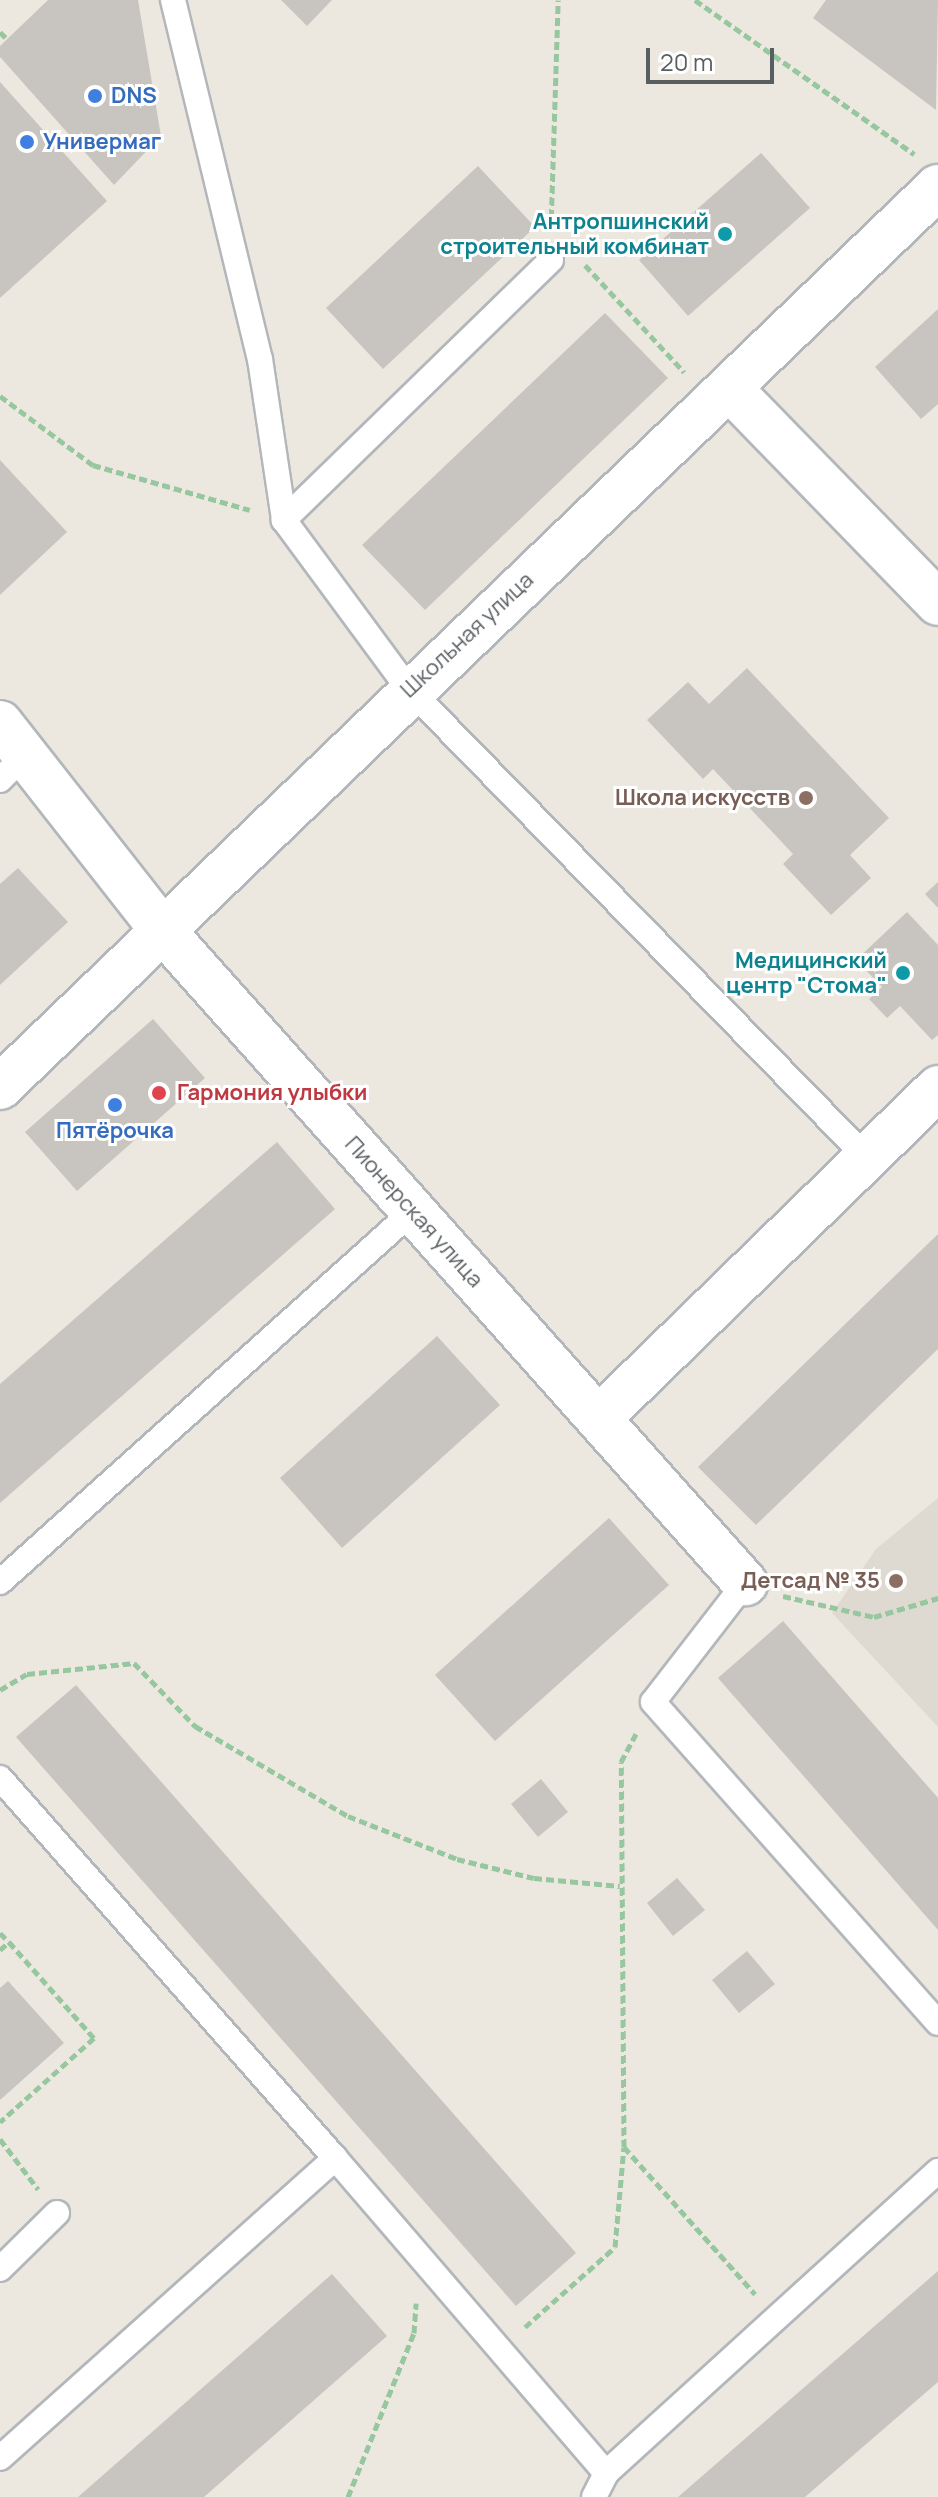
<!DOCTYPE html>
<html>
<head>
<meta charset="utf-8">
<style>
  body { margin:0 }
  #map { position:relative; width:938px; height:2497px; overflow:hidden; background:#ece8e0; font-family:Manrope,sans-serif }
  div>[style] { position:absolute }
  .education>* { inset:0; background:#dedad1 }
  .building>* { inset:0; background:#c8c5c0 }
  .path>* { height:5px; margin-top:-2.5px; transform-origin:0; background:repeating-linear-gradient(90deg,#97c79f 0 8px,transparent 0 12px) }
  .roads { filter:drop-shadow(2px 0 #b3b7bb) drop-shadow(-2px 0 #b3b7bb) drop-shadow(0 2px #b3b7bb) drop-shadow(0 -2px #b3b7bb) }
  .lane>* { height:24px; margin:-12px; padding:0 12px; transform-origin:12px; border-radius:12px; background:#fff }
  .street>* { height:44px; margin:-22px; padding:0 22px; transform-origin:22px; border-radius:22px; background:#fff }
  .dots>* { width:22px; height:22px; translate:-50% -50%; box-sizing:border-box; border:4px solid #fff; border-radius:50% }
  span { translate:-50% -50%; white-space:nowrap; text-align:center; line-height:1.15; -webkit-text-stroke:6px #fff; paint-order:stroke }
  .shop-label { font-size:22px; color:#366cbe; font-weight:700 }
  .left { translate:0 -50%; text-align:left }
  .culture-label { font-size:22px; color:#0d838f; font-weight:700 }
  .right { translate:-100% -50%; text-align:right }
  .street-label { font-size:22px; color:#595e61 }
  .education-label { font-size:22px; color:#785e54; font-weight:700 }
  .health-label { font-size:22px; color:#be3a42; font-weight:700 }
  .scale { position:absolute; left:646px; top:48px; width:128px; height:36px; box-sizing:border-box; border:4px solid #595e61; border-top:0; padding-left:10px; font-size:24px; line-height:28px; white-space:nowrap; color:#595e61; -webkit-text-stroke:6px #fff; paint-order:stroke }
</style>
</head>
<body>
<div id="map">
  <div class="education">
    <div style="clip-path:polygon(938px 1498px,938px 1727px,832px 1613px,876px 1549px)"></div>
  </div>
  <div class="building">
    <div style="clip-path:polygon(48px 0,138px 0,161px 136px,114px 185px,0 57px,0 46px)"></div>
    <div style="clip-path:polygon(281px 0,332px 0,307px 26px)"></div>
    <div style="clip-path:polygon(826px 0,938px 0,936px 110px,813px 18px)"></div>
    <div style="clip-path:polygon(0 82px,107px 201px,0 298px)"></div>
    <div style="clip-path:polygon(761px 153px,810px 208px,688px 316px,639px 260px)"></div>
    <div style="clip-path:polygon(478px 166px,535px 227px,383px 369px,326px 308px)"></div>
    <div style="clip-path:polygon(938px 309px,938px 404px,921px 419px,875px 367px)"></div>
    <div style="clip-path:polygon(605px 313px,668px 378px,425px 610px,362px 545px)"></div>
    <div style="clip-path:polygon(0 460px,67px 532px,0 595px)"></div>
    <div style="clip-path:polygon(747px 668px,889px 818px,850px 855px,871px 878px,831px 915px,783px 864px,793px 854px,713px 769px,703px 779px,647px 720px,688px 682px,709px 704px)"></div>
    <div style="clip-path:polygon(18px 868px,68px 922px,0 985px,0 884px)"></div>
    <div style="clip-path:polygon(938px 882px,938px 908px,925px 894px)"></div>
    <div style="clip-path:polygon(907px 912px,938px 945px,938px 1035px,932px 1040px,900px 1006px,887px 1018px,869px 999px,882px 987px,856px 960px)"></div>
    <div style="clip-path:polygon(153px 1019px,205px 1078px,77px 1191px,25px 1132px)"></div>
    <div style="clip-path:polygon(277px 1142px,335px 1209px,0 1503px,0 1384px)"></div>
    <div style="clip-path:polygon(938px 1234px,938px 1349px,756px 1525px,698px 1467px)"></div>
    <div style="clip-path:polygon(437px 1336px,500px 1405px,342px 1548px,280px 1478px)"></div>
    <div style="clip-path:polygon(609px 1518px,669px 1585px,495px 1741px,435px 1675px)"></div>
    <div style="clip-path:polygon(783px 1621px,938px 1798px,938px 1930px,718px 1678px)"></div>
    <div style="clip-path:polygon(76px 1685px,576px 2253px,516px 2306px,16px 1737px)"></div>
    <div style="clip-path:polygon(541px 1779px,568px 1812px,538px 1837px,511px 1804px)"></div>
    <div style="clip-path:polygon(677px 1878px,705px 1910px,673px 1936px,647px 1903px)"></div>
    <div style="clip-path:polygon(747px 1951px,775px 1984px,739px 2013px,712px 1980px)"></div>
    <div style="clip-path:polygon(8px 1981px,64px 2043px,0 2100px,0 1988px)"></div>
    <div style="clip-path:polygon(938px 2271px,938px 2382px,805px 2497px,678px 2497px)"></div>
    <div style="clip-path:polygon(332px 2274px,387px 2336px,204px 2497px,78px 2497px)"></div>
  </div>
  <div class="path">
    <div style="left:695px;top:0;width:268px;rotate:35.1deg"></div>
    <div style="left:0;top:32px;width:10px;rotate:45deg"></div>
    <div style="left:551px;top:229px;width:229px;rotate:-88.2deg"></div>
    <div style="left:585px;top:265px;width:146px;rotate:47.2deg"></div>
    <div style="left:0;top:396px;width:116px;rotate:36.6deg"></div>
    <div style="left:93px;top:465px;width:163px;rotate:16deg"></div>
    <div style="left:783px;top:1596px;width:93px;rotate:13deg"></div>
    <div style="left:874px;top:1617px;width:67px;rotate:-16.5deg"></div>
    <div style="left:0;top:1690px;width:31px;rotate:-31deg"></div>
    <div style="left:27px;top:1674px;width:108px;rotate:-5.9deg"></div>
    <div style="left:134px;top:1663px;width:88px;rotate:45.9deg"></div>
    <div style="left:195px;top:1726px;width:178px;rotate:30.5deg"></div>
    <div style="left:348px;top:1816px;width:117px;rotate:21.5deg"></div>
    <div style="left:457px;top:1859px;width:79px;rotate:13.9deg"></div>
    <div style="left:534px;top:1878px;width:86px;rotate:5.3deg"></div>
    <div style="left:0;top:1933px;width:13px;rotate:45deg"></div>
    <div style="left:0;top:1950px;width:12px;rotate:-42deg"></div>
    <div style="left:9px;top:1942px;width:128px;rotate:48.5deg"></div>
    <div style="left:94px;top:2038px;width:126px;rotate:138.2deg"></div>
    <div style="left:0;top:2139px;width:63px;rotate:52.8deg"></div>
    <div style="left:624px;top:2147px;width:197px;rotate:48.3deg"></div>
    <div style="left:525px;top:2327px;width:120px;rotate:-41.6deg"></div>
    <div style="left:615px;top:2247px;width:100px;rotate:-84.9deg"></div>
    <div style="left:624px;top:2147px;width:385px;rotate:-90.4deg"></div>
    <div style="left:621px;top:1762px;width:32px;rotate:-62deg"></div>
    <div style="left:348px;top:2497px;width:177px;rotate:-68.1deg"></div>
    <div style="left:414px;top:2333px;width:30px;rotate:-86deg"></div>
  </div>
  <div class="roads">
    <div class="lane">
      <div style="left:173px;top:0;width:369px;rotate:76.4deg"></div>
      <div style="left:260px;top:359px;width:163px;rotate:81.5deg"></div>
      <div style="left:551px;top:260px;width:373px;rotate:135.8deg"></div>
      <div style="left:284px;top:520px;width:209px;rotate:53.6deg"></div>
      <div style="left:408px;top:688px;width:654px;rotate:45.68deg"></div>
      <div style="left:0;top:780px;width:37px;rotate:-45deg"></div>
      <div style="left:0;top:1582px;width:555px;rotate:-41.93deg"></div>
      <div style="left:745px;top:1583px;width:150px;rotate:127.7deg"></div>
      <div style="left:653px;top:1702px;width:429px;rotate:48.4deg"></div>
      <div style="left:0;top:1778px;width:507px;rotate:48.6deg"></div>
      <div style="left:0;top:2269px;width:80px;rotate:-44.5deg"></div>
      <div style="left:0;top:2458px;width:450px;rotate:-41.8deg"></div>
      <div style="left:335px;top:2158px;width:416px;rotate:49.3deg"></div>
      <div style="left:606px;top:2473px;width:449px;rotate:-42.3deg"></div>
      <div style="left:594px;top:2497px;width:27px;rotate:-63deg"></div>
    </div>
    <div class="street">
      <div style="left:731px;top:390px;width:297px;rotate:45.8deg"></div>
      <div style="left:0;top:723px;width:266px;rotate:51.9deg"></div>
      <div style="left:164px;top:932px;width:873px;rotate:48.25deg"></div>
      <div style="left:0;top:1087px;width:1300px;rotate:-43.82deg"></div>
      <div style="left:600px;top:1417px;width:472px;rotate:-44.2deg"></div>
    </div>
  </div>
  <div class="dots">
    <div style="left:95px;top:96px;background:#3f7fe0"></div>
    <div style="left:27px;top:142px;background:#3f7fe0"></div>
    <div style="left:725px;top:234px;background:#0f9aa8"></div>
    <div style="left:806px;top:798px;background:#8d6e63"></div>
    <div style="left:903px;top:973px;background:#0f9aa8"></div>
    <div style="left:159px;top:1093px;background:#e0444e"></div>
    <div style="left:115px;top:1105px;background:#3f7fe0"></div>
    <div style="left:896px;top:1581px;background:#8d6e63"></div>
  </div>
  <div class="shop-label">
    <span class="left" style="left:111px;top:96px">DNS</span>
    <span class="left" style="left:43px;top:142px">Универмаг</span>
    <span style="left:115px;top:1131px">Пятёрочка</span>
  </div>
  <div class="culture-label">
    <span class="right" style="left:709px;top:234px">Антропшинский<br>строительный комбинат</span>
    <span class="right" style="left:887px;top:973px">Медицинский<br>центр "Стома"</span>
  </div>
  <div class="street-label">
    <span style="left:467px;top:635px;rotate:-43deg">Школьная улица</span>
    <span style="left:414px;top:1212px;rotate:48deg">Пионерская улица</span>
  </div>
  <div class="education-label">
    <span class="right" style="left:790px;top:798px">Школа искусств</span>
    <span class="right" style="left:880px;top:1581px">Детсад № 35</span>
  </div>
  <div class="health-label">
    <span class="left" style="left:177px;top:1093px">Гармония улыбки</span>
  </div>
  <div class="scale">20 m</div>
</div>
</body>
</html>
